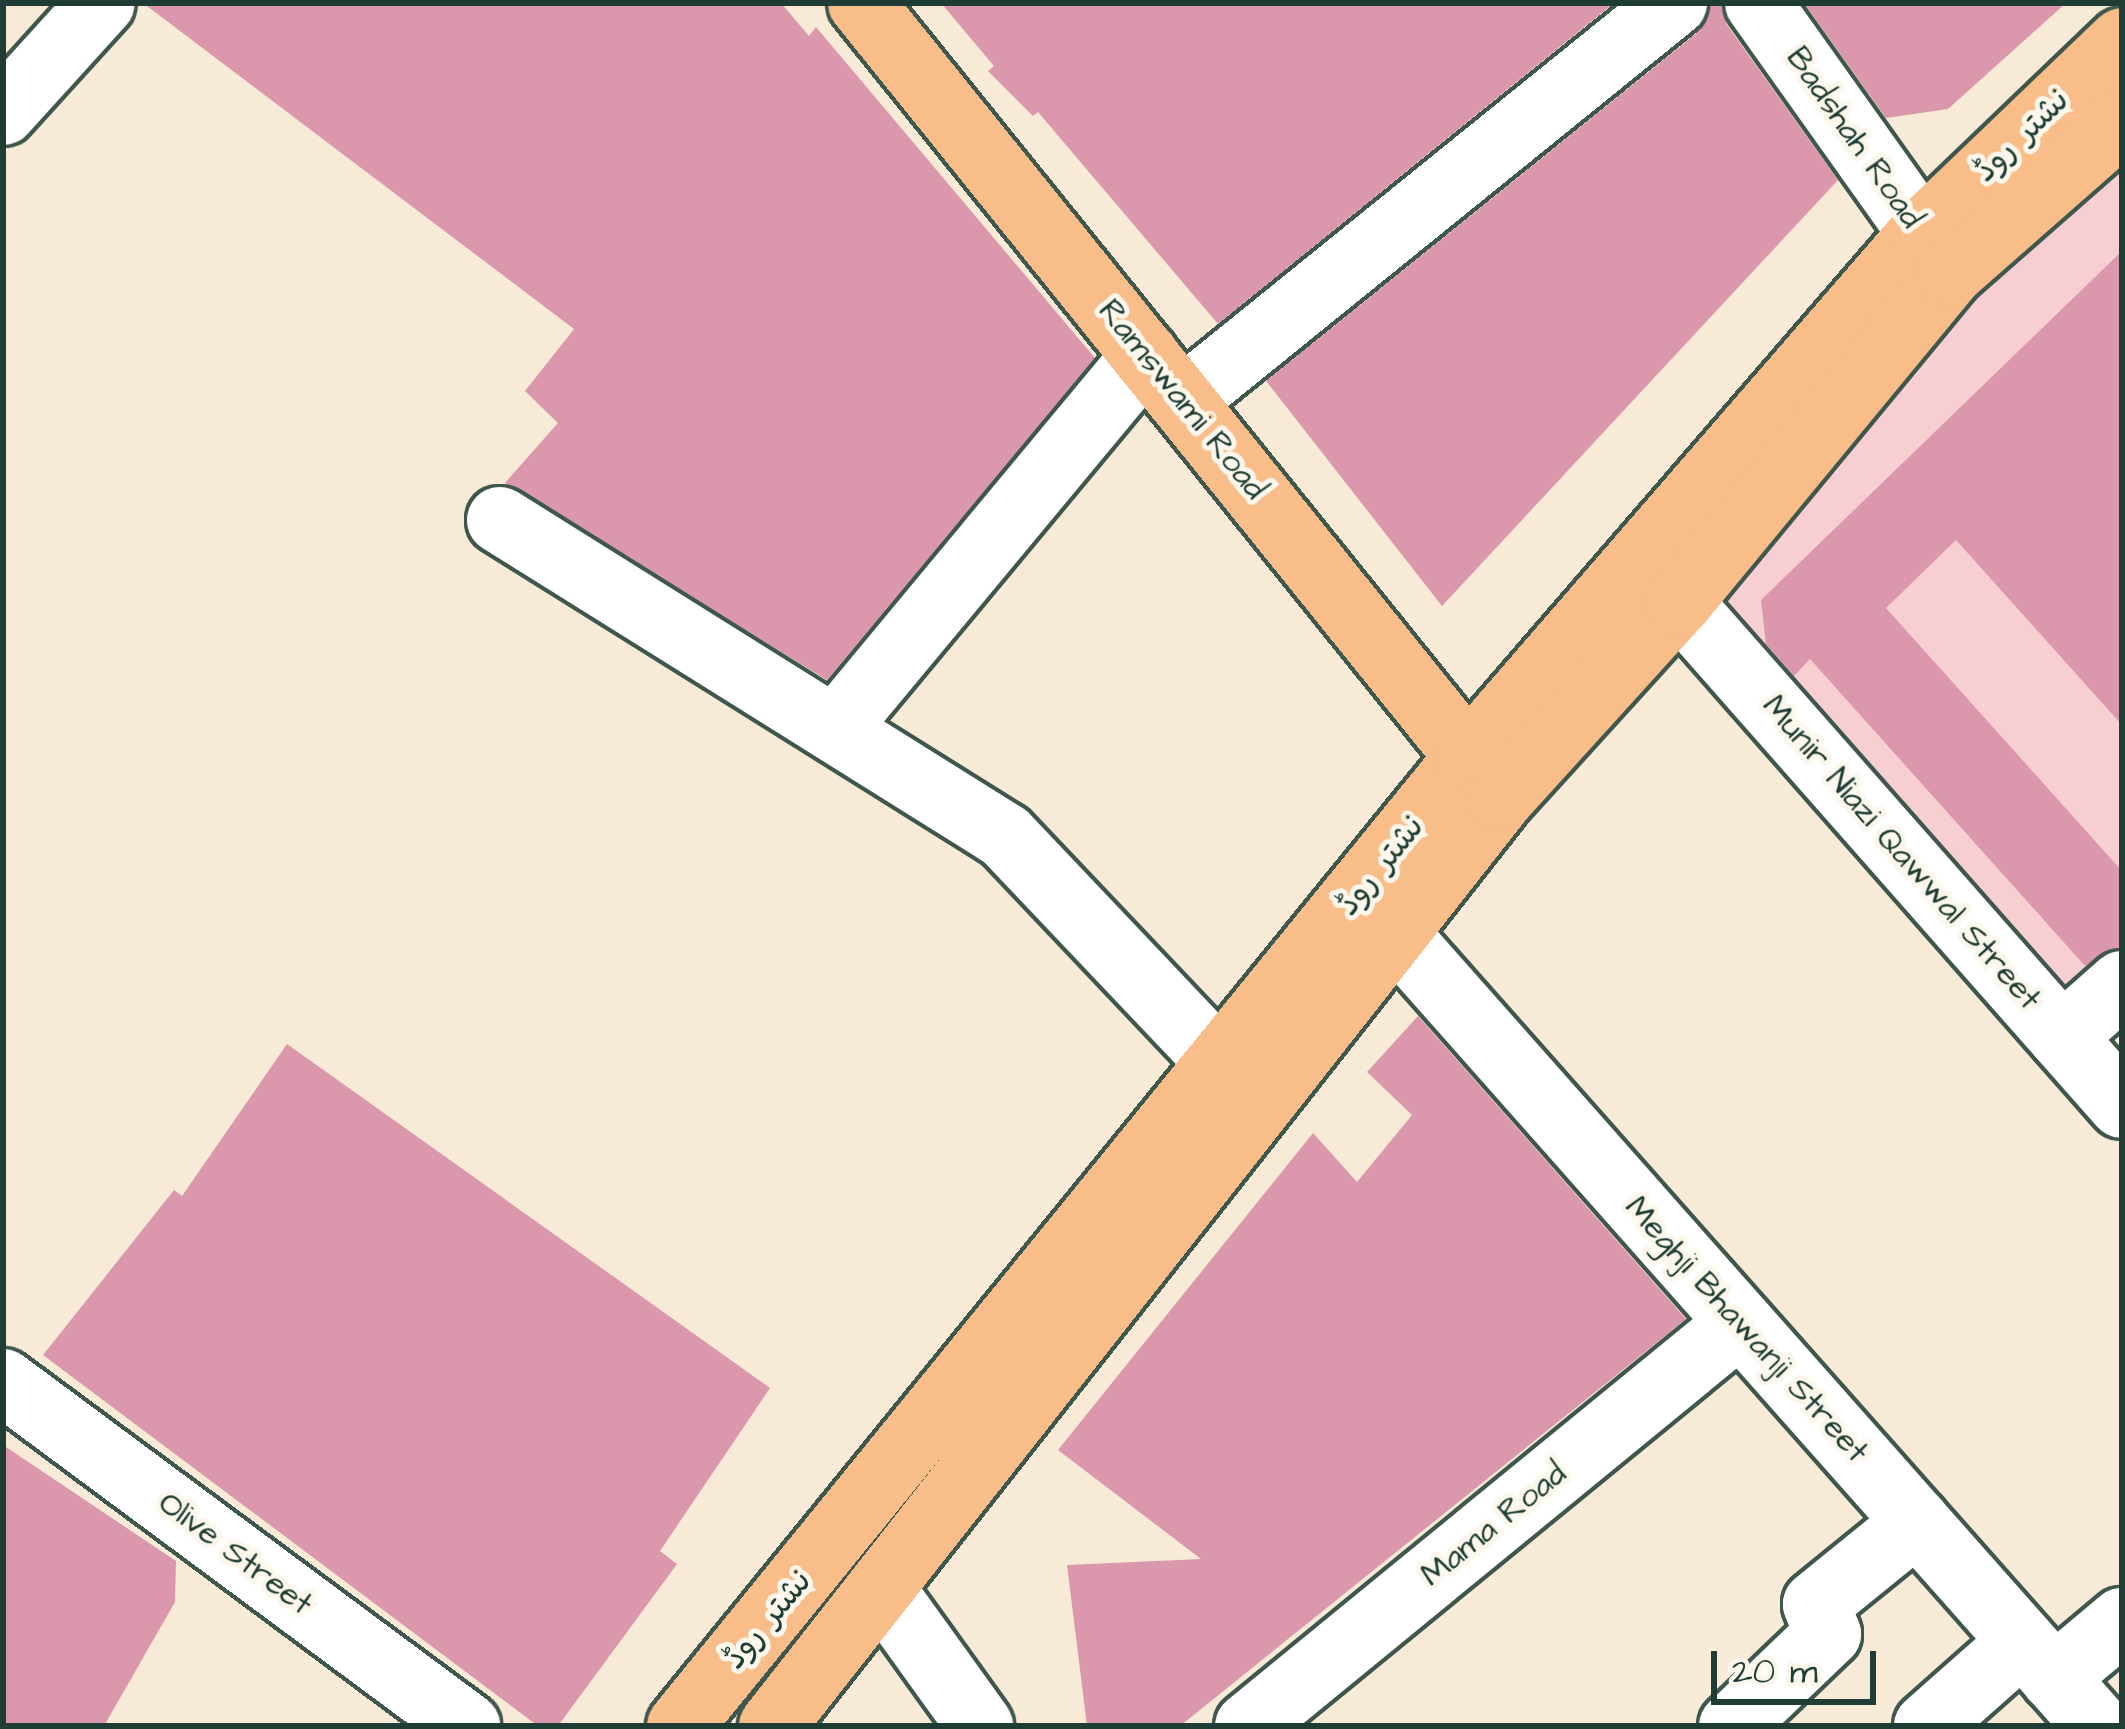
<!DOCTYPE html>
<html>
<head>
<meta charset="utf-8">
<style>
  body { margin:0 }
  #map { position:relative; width:2125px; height:1729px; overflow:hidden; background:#f7ebd7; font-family:"Architects Daughter","Playpen Sans Arabic",sans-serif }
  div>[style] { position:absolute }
  .built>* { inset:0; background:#f7cfd3 }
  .building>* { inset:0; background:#db97ac }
  .roads { filter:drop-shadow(3px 0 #3f574c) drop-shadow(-3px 0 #3f574c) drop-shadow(0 3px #3f574c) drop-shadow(0 -3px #3f574c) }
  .minor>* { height:66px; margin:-33px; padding:0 33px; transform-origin:33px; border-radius:33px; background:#fff }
  .major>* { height:66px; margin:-33px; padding:0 33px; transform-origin:33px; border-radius:33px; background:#f8bd89 }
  span { translate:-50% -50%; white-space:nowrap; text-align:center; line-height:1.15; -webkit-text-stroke:10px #fbf7ec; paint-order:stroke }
  .street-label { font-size:33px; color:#1f3d34 }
  .frame { position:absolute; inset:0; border:6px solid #1f3d34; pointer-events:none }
  .scale { position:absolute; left:1711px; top:1651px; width:165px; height:54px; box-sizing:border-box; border:6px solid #1f3d34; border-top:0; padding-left:15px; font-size:36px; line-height:42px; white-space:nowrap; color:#1f3d34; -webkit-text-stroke:9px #fbf7ec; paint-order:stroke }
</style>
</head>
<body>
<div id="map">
  <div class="built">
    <div style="clip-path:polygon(2122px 121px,2122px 979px,2059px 1034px,1679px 601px)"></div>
  </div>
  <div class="building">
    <div style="clip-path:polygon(143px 3px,781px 3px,809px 36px,816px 27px,1095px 358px,827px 680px,505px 483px,558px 423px,525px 391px,574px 329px)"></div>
    <div style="clip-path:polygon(941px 3px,1614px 3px,1218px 324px,1038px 112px,1033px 116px,988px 71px,994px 66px)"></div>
    <div style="clip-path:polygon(1711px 3px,1721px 3px,1727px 25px,1838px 180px,1442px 606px,1266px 381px,1698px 32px)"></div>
    <div style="clip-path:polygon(1804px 3px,2066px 3px,1948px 109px,1886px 118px)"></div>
    <div style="clip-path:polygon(2122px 251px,2122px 725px,1956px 540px,1886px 608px,2122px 871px,2122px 948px,2085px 966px,1810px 659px,1794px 676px,1766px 644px,1761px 600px)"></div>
    <div style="clip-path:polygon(1418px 1016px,1686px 1319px,1180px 1726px,1087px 1726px,1067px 1565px,1201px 1559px,1058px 1450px,1313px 1133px,1357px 1182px,1412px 1115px,1367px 1072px)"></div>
    <div style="clip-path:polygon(287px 1044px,770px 1388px,660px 1551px,677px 1564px,558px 1726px,538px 1726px,43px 1355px,174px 1190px,182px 1196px)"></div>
    <div style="clip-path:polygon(3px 1445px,176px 1561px,175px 1602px,104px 1726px,3px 1726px)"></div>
  </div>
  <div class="roads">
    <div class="minor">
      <div style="left:1758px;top:3px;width:331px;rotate:54.6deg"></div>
      <div style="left:3px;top:112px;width:147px;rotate:-47.8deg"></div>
      <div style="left:1182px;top:401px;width:633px;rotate:-38.97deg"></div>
      <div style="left:500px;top:520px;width:596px;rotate:32.04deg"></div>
      <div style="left:1005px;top:836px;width:314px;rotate:46.5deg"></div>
      <div style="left:1679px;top:602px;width:670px;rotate:48.63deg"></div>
      <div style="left:835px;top:729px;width:486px;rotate:-50.3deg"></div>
      <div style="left:1395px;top:933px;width:1059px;rotate:48.48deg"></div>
      <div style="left:2062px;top:1037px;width:80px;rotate:-41.5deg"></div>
      <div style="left:3px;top:1382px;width:578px;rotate:36.55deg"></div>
      <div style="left:881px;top:1588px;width:170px;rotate:54.3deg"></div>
      <div style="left:2054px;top:1678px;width:89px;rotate:-40deg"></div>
      <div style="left:1248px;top:1726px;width:636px;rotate:-39.32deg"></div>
      <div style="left:1732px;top:1726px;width:133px;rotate:-43.8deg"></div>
      <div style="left:1828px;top:1634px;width:32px;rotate:-112deg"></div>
      <div style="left:1816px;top:1604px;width:130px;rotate:-39.1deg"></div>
      <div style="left:1927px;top:1726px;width:127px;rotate:-41.5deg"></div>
    </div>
    <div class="major">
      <div style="left:861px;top:3px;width:1011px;rotate:51.15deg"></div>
      <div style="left:680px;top:1726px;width:1250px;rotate:-50.88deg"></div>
      <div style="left:1469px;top:756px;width:692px;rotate:-49.1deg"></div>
      <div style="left:1922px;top:233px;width:277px;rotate:-43.8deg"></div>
      <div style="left:772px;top:1726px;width:1180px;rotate:-51.85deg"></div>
      <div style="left:1501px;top:798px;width:265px;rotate:-47.8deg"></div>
      <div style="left:1679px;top:602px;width:426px;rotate:-50.5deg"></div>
      <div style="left:1950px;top:273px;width:229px;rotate:-41.3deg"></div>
    </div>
  </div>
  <div class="street-label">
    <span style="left:2022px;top:136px;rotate:-44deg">نشتر روڈ</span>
    <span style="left:1854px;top:138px;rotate:55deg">Badshah Road</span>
    <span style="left:1182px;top:400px;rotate:51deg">Ramswami Road</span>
    <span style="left:1901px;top:853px;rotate:49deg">Munir Niazi Qawwal Street</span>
    <span style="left:1381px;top:866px;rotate:-51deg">نشتر روڈ</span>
    <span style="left:1746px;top:1330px;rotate:48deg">Meghji Bhawanji Street</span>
    <span style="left:1494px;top:1525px;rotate:-39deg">Mama Road</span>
    <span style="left:235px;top:1554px;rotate:37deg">Olive Street</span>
    <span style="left:768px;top:1620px;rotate:-50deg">نشتر روڈ</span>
  </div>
  <div class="frame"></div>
  <div class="scale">20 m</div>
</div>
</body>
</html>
